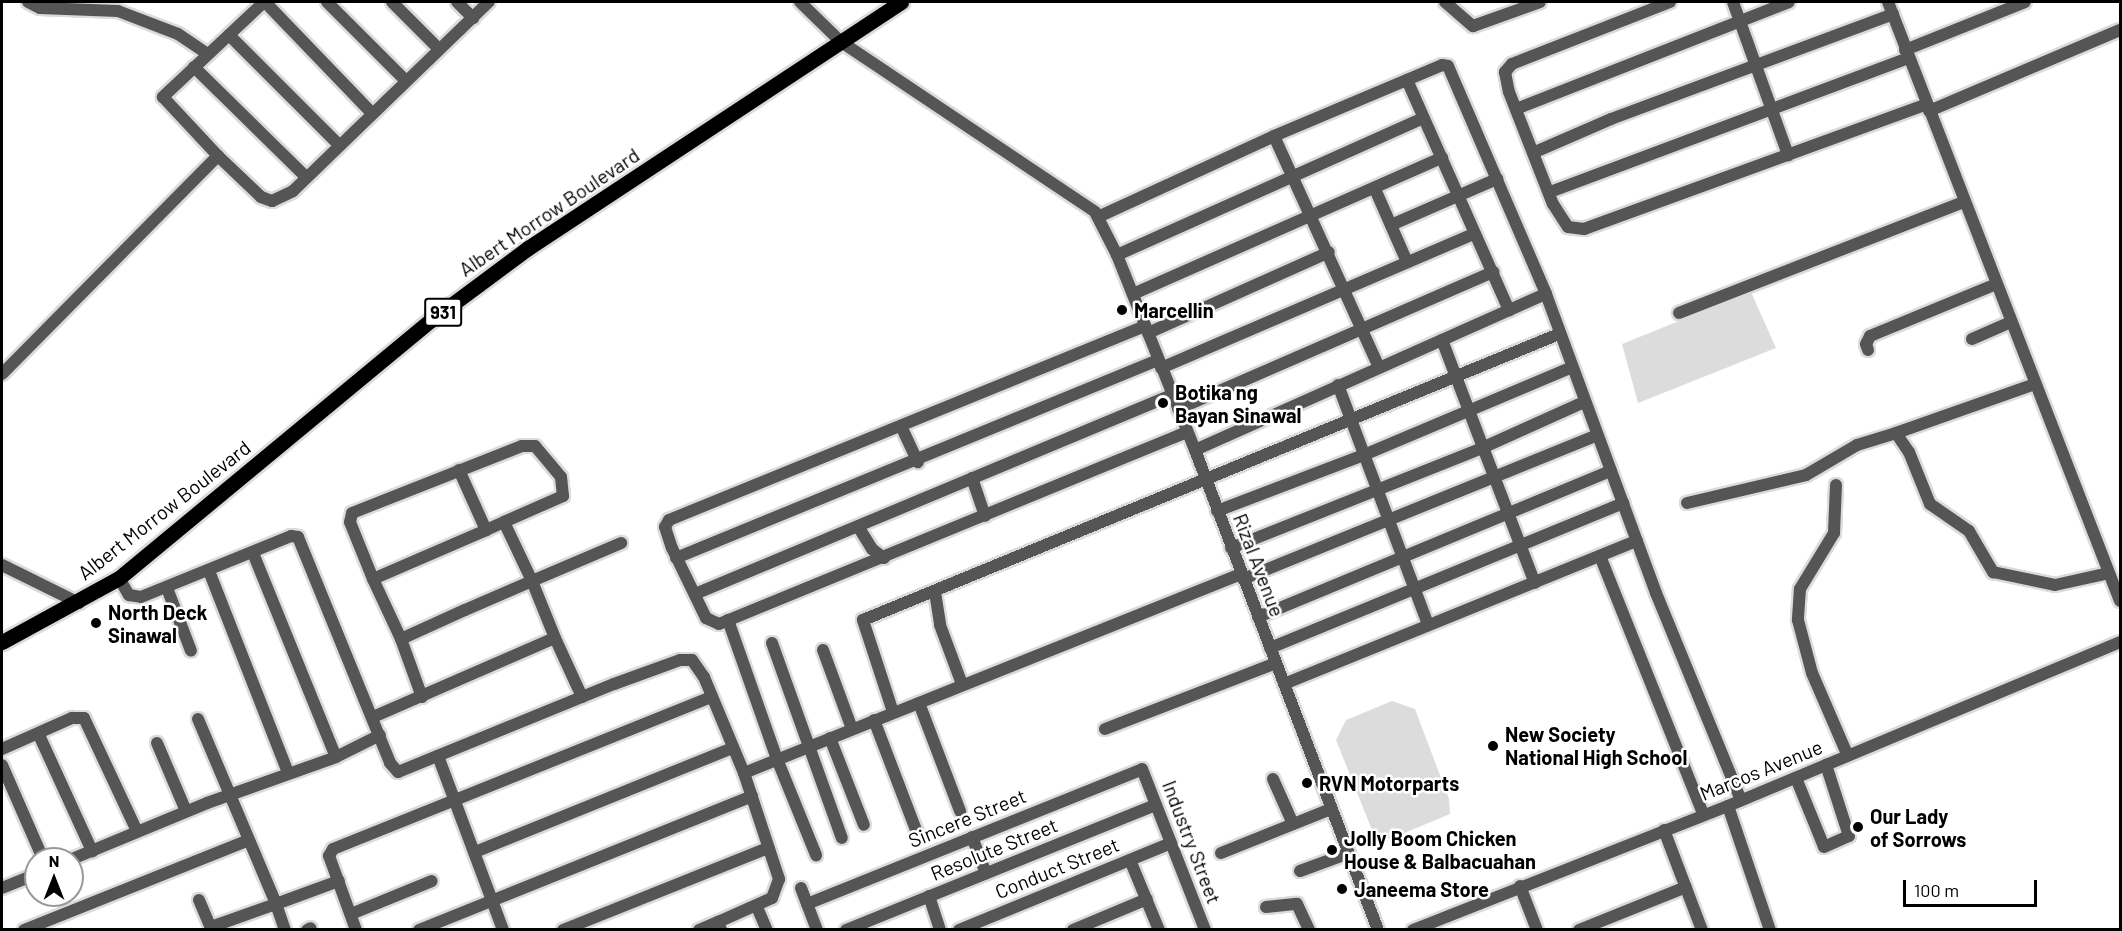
<!DOCTYPE html>
<html>
<head>
<meta charset="utf-8">
<style>
  body { margin:0 }
  #map { position:relative; width:2122px; height:931px; overflow:hidden; background:#fff; font-family:Barlow,sans-serif }
  div>[style] { position:absolute }
  .green>* { inset:0; background:#dcdcdc }
  .roads { filter:drop-shadow(2px 0 #dbdbdb) drop-shadow(-2px 0 #dbdbdb) drop-shadow(0 2px #dbdbdb) drop-shadow(0 -2px #dbdbdb) }
  .minor>* { height:12px; margin:-6px; padding:0 6px; transform-origin:6px; border-radius:6px; background:#555 }
  .major>* { height:15px; margin:-7.5px; padding:0 7.5px; transform-origin:7.5px; border-radius:7.5px; background:#000 }
  .dots>* { width:16px; height:16px; translate:-50% -50%; box-sizing:border-box; border:3px solid #fff; border-radius:50% }
  span { translate:-50% -50%; white-space:nowrap; text-align:center; line-height:1.15; -webkit-text-stroke:5px #fff; paint-order:stroke }
  .shield-label span { padding:2px 4px; background:#fff; border:2px solid; border-radius:4px; -webkit-text-stroke-width:0 }
  .shield-label { font-size:18px; color:#000; font-weight:700 }
  .street-label { font-size:20px; color:#000 }
  .poi-label { font-size:20px; color:#000; font-weight:700 }
  .left { translate:0 -50%; text-align:left }
  .frame { position:absolute; inset:0; border:3px solid #000; pointer-events:none }
  .north { position:absolute; left:24px; top:847px; width:60px; height:60px; box-sizing:border-box; background:#fff; border:2px solid #999; border-radius:50%; rotate:0deg; font-size:16px; font-weight:700; line-height:24px; text-align:center; color:#000 }
  .north::after { content:''; display:block; margin:auto; width:21px; height:27px; background:#000; clip-path:polygon(50% 0,100% 100%,50% 72%,0 100%) }
  .scale { position:absolute; left:1903px; top:880px; width:134px; height:27px; box-sizing:border-box; border:3px solid #000; border-top:0; padding-left:8px; font-size:18px; line-height:21px; white-space:nowrap; color:#000; -webkit-text-stroke:4px #fff; paint-order:stroke }
</style>
</head>
<body>
<div id="map">
  <div class="green">
    <div style="clip-path:polygon(1751px 292px,1776px 348px,1638px 403px,1622px 344px)"></div>
    <div style="clip-path:polygon(1392px 701px,1415px 709px,1449px 799px,1450px 814px,1390px 839px,1374px 835px,1336px 740px,1346px 720px)"></div>
  </div>
  <div class="roads">
    <div class="minor">
      <div style="left:28px;top:2px;width:13px;rotate:27deg"></div>
      <div style="left:40px;top:8px;width:78px;rotate:2.2deg"></div>
      <div style="left:118px;top:11px;width:64px;rotate:21deg"></div>
      <div style="left:178px;top:34px;width:36px;rotate:34deg"></div>
      <div style="left:264px;top:2px;width:139px;rotate:136.8deg"></div>
      <div style="left:163px;top:97px;width:81px;rotate:47deg"></div>
      <div style="left:218px;top:156px;width:59px;rotate:43.6deg"></div>
      <div style="left:261px;top:197px;width:12px;rotate:20deg"></div>
      <div style="left:272px;top:201px;width:23px;rotate:-25deg"></div>
      <div style="left:293px;top:191px;width:272px;rotate:-44deg"></div>
      <div style="left:265px;top:2px;width:154px;rotate:46.1deg"></div>
      <div style="left:327px;top:2px;width:110px;rotate:45deg"></div>
      <div style="left:392px;top:2px;width:66px;rotate:45deg"></div>
      <div style="left:457px;top:2px;width:23px;rotate:45deg"></div>
      <div style="left:800px;top:2px;width:56px;rotate:44.3deg"></div>
      <div style="left:840px;top:41px;width:307px;rotate:33.8deg"></div>
      <div style="left:1095px;top:212px;width:48px;rotate:62.9deg"></div>
      <div style="left:1117px;top:255px;width:210px;rotate:68.2deg"></div>
      <div style="left:1195px;top:450px;width:514px;rotate:69.13deg"></div>
      <div style="left:1445px;top:2px;width:37px;rotate:41deg"></div>
      <div style="left:1473px;top:26px;width:71px;rotate:-19.7deg"></div>
      <div style="left:1670px;top:2px;width:170px;rotate:158.6deg"></div>
      <div style="left:1512px;top:64px;width:11px;rotate:131deg"></div>
      <div style="left:1505px;top:72px;width:20px;rotate:79deg"></div>
      <div style="left:1509px;top:92px;width:120px;rotate:68.6deg"></div>
      <div style="left:1553px;top:204px;width:27px;rotate:57deg"></div>
      <div style="left:1568px;top:227px;width:16px;rotate:7deg"></div>
      <div style="left:1584px;top:229px;width:365px;rotate:-20deg"></div>
      <div style="left:1733px;top:2px;width:163px;rotate:70.2deg"></div>
      <div style="left:1888px;top:2px;width:642px;rotate:68.83deg"></div>
      <div style="left:229px;top:35px;width:156px;rotate:45deg"></div>
      <div style="left:1905px;top:50px;width:129px;rotate:-21.8deg"></div>
      <div style="left:194px;top:67px;width:157px;rotate:44.5deg"></div>
      <div style="left:1407px;top:80px;width:252px;rotate:66.1deg"></div>
      <div style="left:1516px;top:109px;width:293px;rotate:-21.4deg"></div>
      <div style="left:1929px;top:111px;width:207px;rotate:-23deg"></div>
      <div style="left:1274px;top:136px;width:254px;rotate:65.6deg"></div>
      <div style="left:1535px;top:152px;width:83px;rotate:-23.5deg"></div>
      <div style="left:1611px;top:119px;width:301px;rotate:-20.4deg"></div>
      <div style="left:1375px;top:189px;width:80px;rotate:66.3deg"></div>
      <div style="left:1550px;top:192px;width:383px;rotate:-20.5deg"></div>
      <div style="left:1098px;top:217px;width:194px;rotate:-24.7deg"></div>
      <div style="left:1274px;top:136px;width:182px;rotate:-22.9deg"></div>
      <div style="left:1442px;top:65px;width:6px;rotate:9deg"></div>
      <div style="left:1448px;top:66px;width:248px;rotate:66.7deg"></div>
      <div style="left:1546px;top:294px;width:319px;rotate:69.8deg"></div>
      <div style="left:1656px;top:593px;width:224px;rotate:67.7deg"></div>
      <div style="left:1391px;top:225px;width:116px;rotate:-23.5deg"></div>
      <div style="left:1117px;top:255px;width:335px;rotate:-24.1deg"></div>
      <div style="left:1133px;top:294px;width:338px;rotate:-23.8deg"></div>
      <div style="left:1679px;top:313px;width:306px;rotate:-21.3deg"></div>
      <div style="left:1145px;top:326px;width:514px;rotate:157.83deg"></div>
      <div style="left:669px;top:520px;width:8px;rotate:120deg"></div>
      <div style="left:665px;top:527px;width:22px;rotate:72deg"></div>
      <div style="left:672px;top:548px;width:78px;rotate:64.1deg"></div>
      <div style="left:706px;top:618px;width:14px;rotate:25deg"></div>
      <div style="left:719px;top:624px;width:506px;rotate:-22.31deg"></div>
      <div style="left:1148px;top:333px;width:198px;rotate:-24.1deg"></div>
      <div style="left:1972px;top:339px;width:43px;rotate:-23.6deg"></div>
      <div style="left:1442px;top:340px;width:260px;rotate:69.1deg"></div>
      <div style="left:1868px;top:350px;width:6px;rotate:-108deg"></div>
      <div style="left:1866px;top:344px;width:9px;rotate:-63deg"></div>
      <div style="left:1870px;top:336px;width:136px;rotate:-22.4deg"></div>
      <div style="left:1161px;top:368px;width:340px;rotate:-23.2deg"></div>
      <div style="left:2px;top:374px;width:307px;rotate:-45.3deg"></div>
      <div style="left:1338px;top:385px;width:256px;rotate:69.4deg"></div>
      <div style="left:1178px;top:409px;width:344px;rotate:-23.5deg"></div>
      <div style="left:901px;top:426px;width:40px;rotate:65deg"></div>
      <div style="left:1896px;top:433px;width:147px;rotate:-19.4deg"></div>
      <div style="left:1195px;top:450px;width:384px;rotate:-24deg"></div>
      <div style="left:459px;top:470px;width:66px;rotate:65.8deg"></div>
      <div style="left:972px;top:478px;width:40px;rotate:71.1deg"></div>
      <div style="left:1836px;top:485px;width:48px;rotate:92.4deg"></div>
      <div style="left:1834px;top:533px;width:66px;rotate:121.3deg"></div>
      <div style="left:1800px;top:589px;width:31px;rotate:94deg"></div>
      <div style="left:1798px;top:620px;width:55px;rotate:75.2deg"></div>
      <div style="left:1812px;top:673px;width:90px;rotate:66.6deg"></div>
      <div style="left:1687px;top:503px;width:122px;rotate:-13.2deg"></div>
      <div style="left:1806px;top:475px;width:59px;rotate:-30.5deg"></div>
      <div style="left:1857px;top:445px;width:41px;rotate:-17.1deg"></div>
      <div style="left:1896px;top:433px;width:23px;rotate:56deg"></div>
      <div style="left:1909px;top:452px;width:56px;rotate:68deg"></div>
      <div style="left:1930px;top:504px;width:47px;rotate:34.7deg"></div>
      <div style="left:1969px;top:531px;width:48px;rotate:59.7deg"></div>
      <div style="left:1993px;top:572px;width:63px;rotate:11.8deg"></div>
      <div style="left:2055px;top:585px;width:55px;rotate:-12.5deg"></div>
      <div style="left:1217px;top:511px;width:157px;rotate:-20.9deg"></div>
      <div style="left:1364px;top:455px;width:226px;rotate:-22.9deg"></div>
      <div style="left:859px;top:528px;width:25px;rotate:58deg"></div>
      <div style="left:872px;top:549px;width:15px;rotate:37deg"></div>
      <div style="left:1231px;top:548px;width:270px;rotate:-21.7deg"></div>
      <div style="left:1482px;top:448px;width:112px;rotate:-24.3deg"></div>
      <div style="left:253px;top:553px;width:220px;rotate:67.9deg"></div>
      <div style="left:1600px;top:556px;width:278px;rotate:68.2deg"></div>
      <div style="left:676px;top:558px;width:521px;rotate:-22.33deg"></div>
      <div style="left:2px;top:565px;width:86px;rotate:26.3deg"></div>
      <div style="left:209px;top:571px;width:217px;rotate:68.6deg"></div>
      <div style="left:119px;top:578px;width:20px;rotate:60deg"></div>
      <div style="left:129px;top:595px;width:12px;rotate:9deg"></div>
      <div style="left:141px;top:597px;width:162px;rotate:-22.1deg"></div>
      <div style="left:291px;top:536px;width:7px;rotate:8deg"></div>
      <div style="left:298px;top:537px;width:244px;rotate:67.8deg"></div>
      <div style="left:390px;top:763px;width:12px;rotate:48deg"></div>
      <div style="left:398px;top:772px;width:233px;rotate:-22.2deg"></div>
      <div style="left:614px;top:684px;width:70px;rotate:-20deg"></div>
      <div style="left:680px;top:660px;width:12px"></div>
      <div style="left:692px;top:660px;width:21px;rotate:55deg"></div>
      <div style="left:704px;top:677px;width:104px;rotate:67.4deg"></div>
      <div style="left:744px;top:773px;width:112px;rotate:71.7deg"></div>
      <div style="left:779px;top:879px;width:20px;rotate:110deg"></div>
      <div style="left:772px;top:898px;width:59px;rotate:156deg"></div>
      <div style="left:718px;top:922px;width:9px;rotate:69deg"></div>
      <div style="left:373px;top:579px;width:61px;rotate:-112deg"></div>
      <div style="left:350px;top:522px;width:9px;rotate:-77deg"></div>
      <div style="left:352px;top:513px;width:183px;rotate:-21.5deg"></div>
      <div style="left:522px;top:446px;width:13px"></div>
      <div style="left:535px;top:446px;width:40px;rotate:50deg"></div>
      <div style="left:561px;top:477px;width:19px;rotate:84deg"></div>
      <div style="left:563px;top:496px;width:64px;rotate:156.2deg"></div>
      <div style="left:1243px;top:579px;width:381px;rotate:-22.1deg"></div>
      <div style="left:167px;top:588px;width:67px;rotate:69.1deg"></div>
      <div style="left:935px;top:592px;width:33px;rotate:81deg"></div>
      <div style="left:940px;top:625px;width:63px;rotate:69.6deg"></div>
      <div style="left:695px;top:594px;width:517px;rotate:-22.65deg"></div>
      <div style="left:1258px;top:617px;width:382px;rotate:-22.5deg"></div>
      <div style="left:728px;top:620px;width:147px;rotate:70.6deg"></div>
      <div style="left:777px;top:759px;width:104px;rotate:67.9deg"></div>
      <div style="left:401px;top:639px;width:66px;rotate:-115deg"></div>
      <div style="left:373px;top:579px;width:123px;rotate:-23.4deg"></div>
      <div style="left:486px;top:530px;width:20px;rotate:-24deg"></div>
      <div style="left:504px;top:522px;width:65px;rotate:64.6deg"></div>
      <div style="left:532px;top:581px;width:97px;rotate:-23.1deg"></div>
      <div style="left:772px;top:643px;width:207px;rotate:70.3deg"></div>
      <div style="left:1270px;top:648px;width:382px;rotate:-22.3deg"></div>
      <div style="left:823px;top:650px;width:84px;rotate:69.8deg"></div>
      <div style="left:1284px;top:684px;width:381px;rotate:-22.1deg"></div>
      <div style="left:422px;top:697px;width:62px;rotate:-109.9deg"></div>
      <div style="left:401px;top:639px;width:70px;rotate:-24.4deg"></div>
      <div style="left:465px;top:610px;width:73px;rotate:-23.4deg"></div>
      <div style="left:532px;top:581px;width:61px;rotate:68deg"></div>
      <div style="left:919px;top:703px;width:116px;rotate:69.2deg"></div>
      <div style="left:893px;top:712px;width:97px;rotate:-108.1deg"></div>
      <div style="left:863px;top:620px;width:752px;rotate:-22.34deg"></div>
      <div style="left:373px;top:717px;width:198px;rotate:-23.5deg"></div>
      <div style="left:555px;top:638px;width:65px;rotate:65.4deg"></div>
      <div style="left:198px;top:719px;width:201px;rotate:67.1deg"></div>
      <div style="left:276px;top:904px;width:67px;rotate:-20.1deg"></div>
      <div style="left:874px;top:720px;width:123px;rotate:69.1deg"></div>
      <div style="left:1105px;top:729px;width:183px;rotate:-21.1deg"></div>
      <div style="left:39px;top:735px;width:128px;rotate:65.4deg"></div>
      <div style="left:830px;top:738px;width:93px;rotate:68.7deg"></div>
      <div style="left:157px;top:743px;width:74px;rotate:66.9deg"></div>
      <div style="left:2px;top:749px;width:77px;rotate:-23.9deg"></div>
      <div style="left:72px;top:718px;width:12px"></div>
      <div style="left:84px;top:718px;width:125px;rotate:64.9deg"></div>
      <div style="left:438px;top:756px;width:186px;rotate:69.5deg"></div>
      <div style="left:2px;top:765px;width:103px;rotate:66.4deg"></div>
      <div style="left:744px;top:773px;width:535px;rotate:-21.82deg"></div>
      <div style="left:1796px;top:778px;width:74px;rotate:67.9deg"></div>
      <div style="left:1824px;top:847px;width:27px;rotate:-24deg"></div>
      <div style="left:1849px;top:836px;width:75px;rotate:-107.9deg"></div>
      <div style="left:1273px;top:779px;width:49px;rotate:66deg"></div>
      <div style="left:1728px;top:806px;width:131px;rotate:71.3deg"></div>
      <div style="left:1664px;top:830px;width:107px;rotate:69.2deg"></div>
      <div style="left:972px;top:837px;width:39px;rotate:69deg"></div>
      <div style="left:475px;top:852px;width:277px;rotate:-22deg"></div>
      <div style="left:1221px;top:853px;width:118px;rotate:-21.8deg"></div>
      <div style="left:72px;top:859px;width:146px;rotate:-22.5deg"></div>
      <div style="left:207px;top:803px;width:137px;rotate:-19.6deg"></div>
      <div style="left:336px;top:757px;width:49px;rotate:-26.6deg"></div>
      <div style="left:1130px;top:860px;width:76px;rotate:67.5deg"></div>
      <div style="left:1300px;top:871px;width:52px;rotate:-20.2deg"></div>
      <div style="left:1520px;top:886px;width:47px;rotate:68.9deg"></div>
      <div style="left:2px;top:888px;width:37px;rotate:-22deg"></div>
      <div style="left:801px;top:888px;width:45px;rotate:69.1deg"></div>
      <div style="left:929px;top:896px;width:36px;rotate:72deg"></div>
      <div style="left:199px;top:900px;width:33px;rotate:67deg"></div>
      <div style="left:807px;top:904px;width:361px;rotate:-21.9deg"></div>
      <div style="left:1142px;top:769px;width:173px;rotate:68.6deg"></div>
      <div style="left:757px;top:907px;width:25px;rotate:67deg"></div>
      <div style="left:1266px;top:907px;width:31px;rotate:-6deg"></div>
      <div style="left:1297px;top:904px;width:29px;rotate:65deg"></div>
      <div style="left:351px;top:914px;width:87px;rotate:-22.2deg"></div>
      <div style="left:211px;top:927px;width:69px;rotate:-19.5deg"></div>
      <div style="left:276px;top:904px;width:28px;rotate:71deg"></div>
      <div style="left:24px;top:930px;width:242px;rotate:-21.8deg"></div>
      <div style="left:307px;top:930px;width:4px;rotate:-27deg"></div>
      <div style="left:356px;top:930px;width:79px;rotate:-110deg"></div>
      <div style="left:329px;top:856px;width:8px;rotate:-60deg"></div>
      <div style="left:333px;top:849px;width:407px;rotate:-21.9deg"></div>
      <div style="left:419px;top:930px;width:359px;rotate:-21.9deg"></div>
      <div style="left:563px;top:930px;width:221px;rotate:-21.8deg"></div>
      <div style="left:699px;top:930px;width:21px;rotate:-23deg"></div>
      <div style="left:846px;top:930px;width:334px;rotate:-22deg"></div>
      <div style="left:959px;top:930px;width:229px;rotate:-22.3deg"></div>
      <div style="left:1073px;top:930px;width:80px;rotate:-22.7deg"></div>
      <div style="left:1413px;top:930px;width:339px;rotate:-21.5deg"></div>
      <div style="left:1728px;top:806px;width:425px;rotate:-22.7deg"></div>
      <div style="left:1579px;top:930px;width:115px;rotate:-21.9deg"></div>
    </div>
    <div class="major">
      <div style="left:2px;top:642px;width:133px;rotate:-28.7deg"></div>
      <div style="left:119px;top:578px;width:405px;rotate:-39.6deg"></div>
      <div style="left:431px;top:320px;width:121px;rotate:-36.6deg"></div>
      <div style="left:528px;top:248px;width:447px;rotate:-33.4deg"></div>
    </div>
  </div>
  <div class="dots">
    <div style="left:1122px;top:310px;background:#000"></div>
    <div style="left:1163px;top:403px;background:#000"></div>
    <div style="left:96px;top:623px;background:#000"></div>
    <div style="left:1493px;top:746px;background:#000"></div>
    <div style="left:1307px;top:783px;background:#000"></div>
    <div style="left:1858px;top:827px;background:#000"></div>
    <div style="left:1332px;top:850px;background:#000"></div>
    <div style="left:1342px;top:889px;background:#000"></div>
  </div>
  <div class="shield-label">
    <span style="left:443px;top:312px">931</span>
  </div>
  <div class="street-label">
    <span style="left:549px;top:212px;rotate:-34deg">Albert Morrow Boulevard</span>
    <span style="left:164px;top:510px;rotate:-38deg">Albert Morrow Boulevard</span>
    <span style="left:1259px;top:565px;rotate:69deg">Rizal Avenue</span>
    <span style="left:1761px;top:770px;rotate:-22deg">Marcos Avenue</span>
    <span style="left:967px;top:818px;rotate:-22deg">Sincere Street</span>
    <span style="left:1192px;top:842px;rotate:69deg">Industry Street</span>
    <span style="left:994px;top:849px;rotate:-22deg">Resolute Street</span>
    <span style="left:1057px;top:868px;rotate:-22deg">Conduct Street</span>
  </div>
  <div class="poi-label">
    <span class="left" style="left:1134px;top:310px">Marcellin</span>
    <span class="left" style="left:1175px;top:404px">Botika ng<br>Bayan Sinawal</span>
    <span class="left" style="left:108px;top:624px">North Deck<br>Sinawal</span>
    <span class="left" style="left:1505px;top:746px">New Society<br>National High School</span>
    <span class="left" style="left:1319px;top:783px">RVN Motorparts</span>
    <span class="left" style="left:1870px;top:828px">Our Lady<br>of Sorrows</span>
    <span class="left" style="left:1344px;top:850px">Jolly Boom Chicken<br>House &amp; Balbacuahan</span>
    <span class="left" style="left:1354px;top:889px">Janeema Store</span>
  </div>
  <div class="frame"></div>
  <div class="north">N</div>
  <div class="scale">100 m</div>
</div>
</body>
</html>
